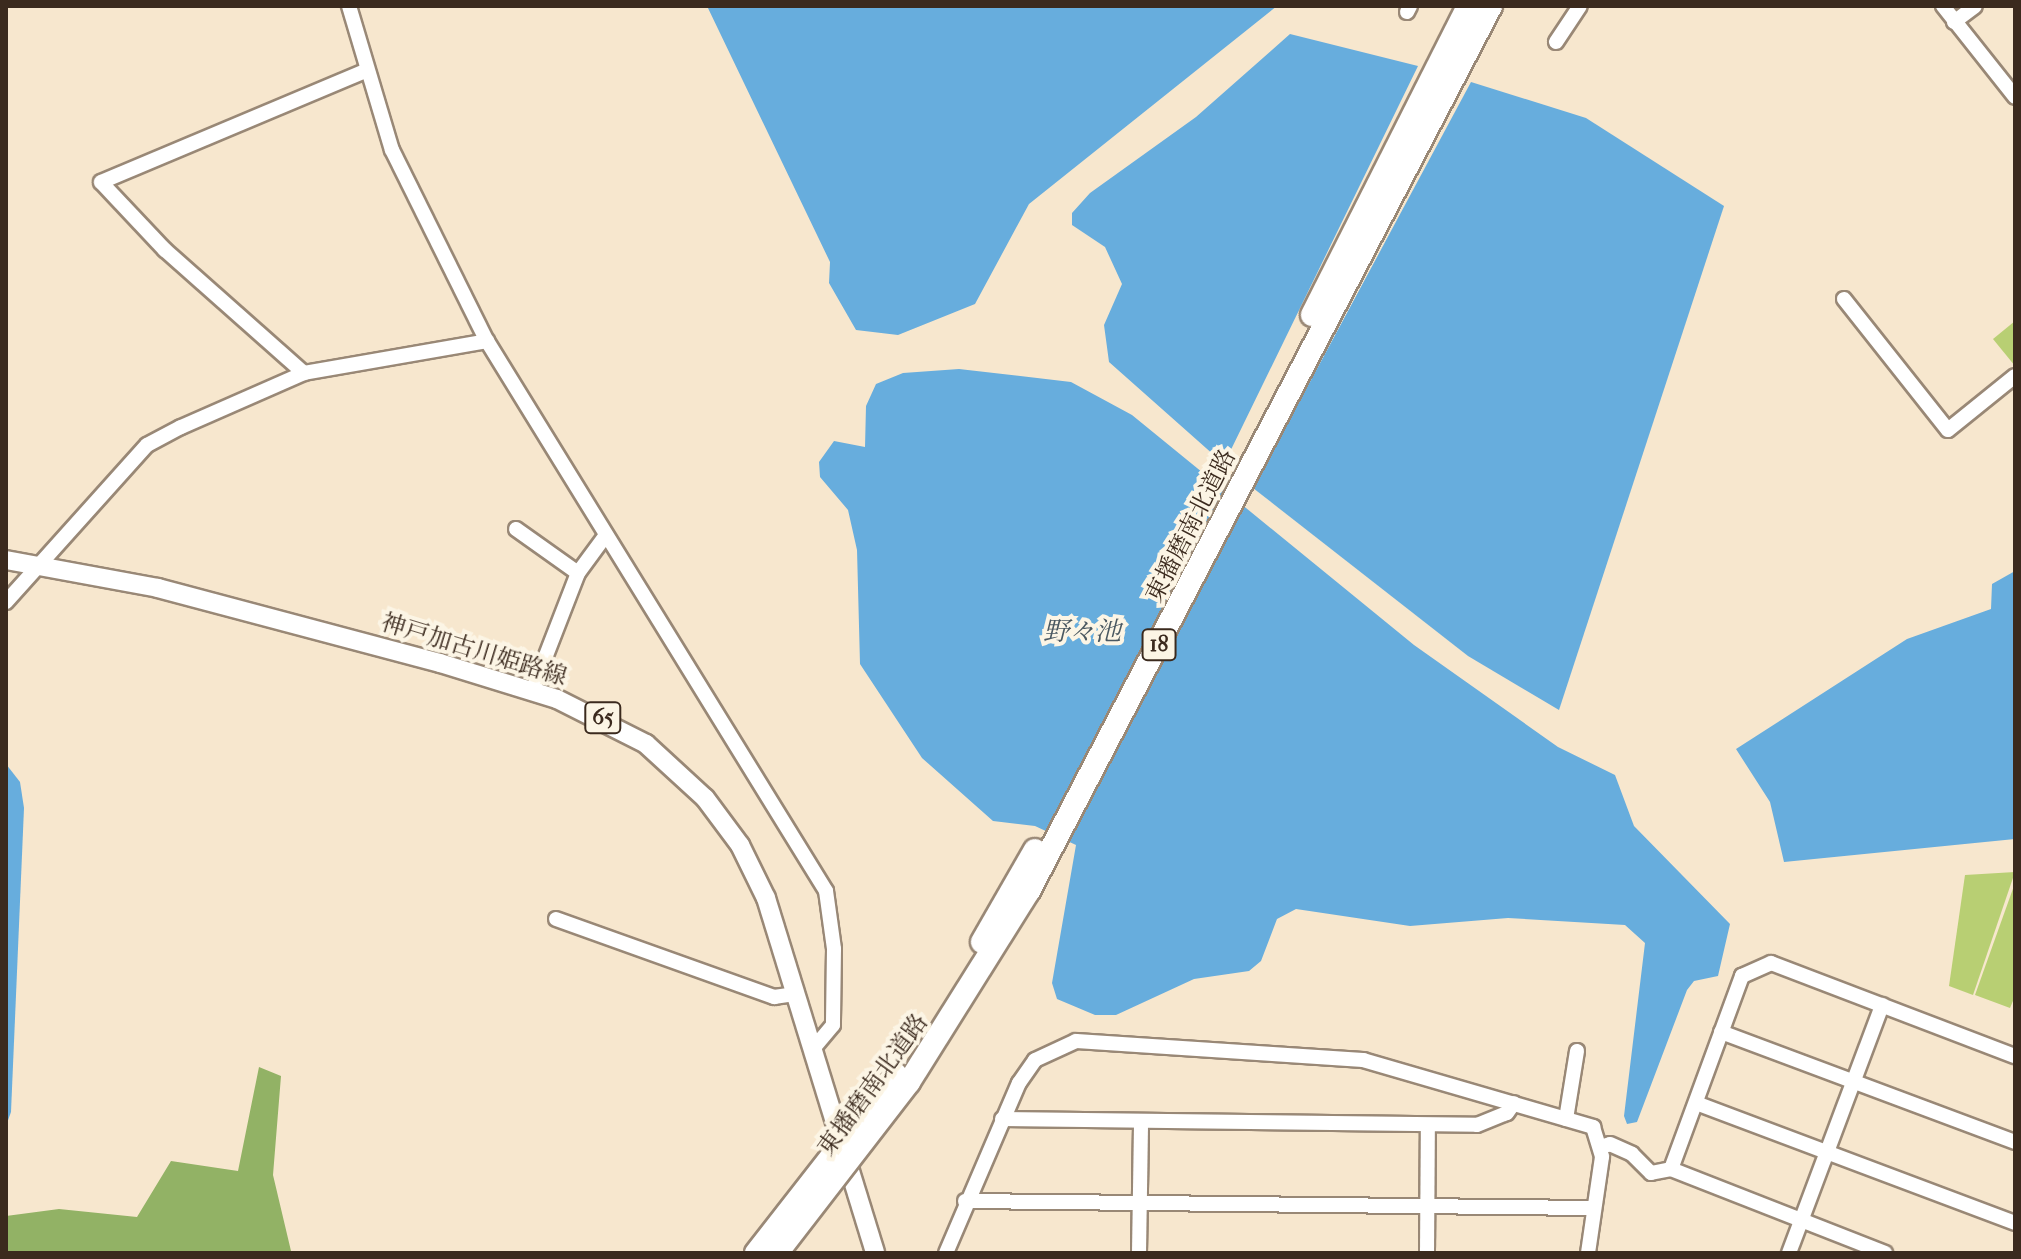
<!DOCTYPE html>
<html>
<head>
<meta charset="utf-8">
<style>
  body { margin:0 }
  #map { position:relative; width:2021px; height:1259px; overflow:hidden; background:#f7e7ce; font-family:"IM FELL French Canon","Noto Serif JP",serif }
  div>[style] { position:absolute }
  .green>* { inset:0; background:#b8cf73 }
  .forest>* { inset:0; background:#92b265 }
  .water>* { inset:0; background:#67addd }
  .roads { filter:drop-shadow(2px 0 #998876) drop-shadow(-2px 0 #998876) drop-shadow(0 2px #998876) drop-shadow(0 -2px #998876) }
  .minor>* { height:14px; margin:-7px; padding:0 7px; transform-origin:7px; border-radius:7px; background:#fff }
  .major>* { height:18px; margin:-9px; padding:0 9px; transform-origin:9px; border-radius:9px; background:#fff }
  .bridges { filter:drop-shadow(2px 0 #998876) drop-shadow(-2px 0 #998876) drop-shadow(0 2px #998876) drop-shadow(0 -2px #998876) }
  .highway-bridge>* { height:22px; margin:-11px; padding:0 11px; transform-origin:11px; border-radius:11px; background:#fff }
  span { translate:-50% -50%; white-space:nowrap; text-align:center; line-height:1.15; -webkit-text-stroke:8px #fcf5e5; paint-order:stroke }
  .shield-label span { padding:2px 6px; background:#fcf5e5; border:2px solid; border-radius:6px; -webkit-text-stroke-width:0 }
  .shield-label { font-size:22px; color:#3b2a1e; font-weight:700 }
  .street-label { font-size:24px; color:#3b2a1e }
  .water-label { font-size:26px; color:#4a5861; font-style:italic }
  .frame { position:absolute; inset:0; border:8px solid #3b2a1e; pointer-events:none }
</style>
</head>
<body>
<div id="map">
  <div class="green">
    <div style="clip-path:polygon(2015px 321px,2015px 366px,1993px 339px)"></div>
    <div style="clip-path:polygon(2015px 872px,1973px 995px,1949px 986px,1965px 875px)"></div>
    <div style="clip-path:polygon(2015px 883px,2015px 996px,2010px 1008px,1975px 995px)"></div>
  </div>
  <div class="forest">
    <div style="clip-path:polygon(259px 1067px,281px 1076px,273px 1175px,291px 1251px,6px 1253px,6px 1216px,59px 1209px,137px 1217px,171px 1161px,238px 1171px)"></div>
  </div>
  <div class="water">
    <div style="clip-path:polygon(707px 6px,1277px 6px,1029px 204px,975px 304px,898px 335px,856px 330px,829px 283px,830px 262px)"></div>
    <div style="clip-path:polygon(1290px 34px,1418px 66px,1224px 464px,1109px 362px,1104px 325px,1122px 284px,1105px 247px,1072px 225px,1072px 213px,1090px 193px,1196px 117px)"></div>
    <div style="clip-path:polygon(1471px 82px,1586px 118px,1724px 206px,1559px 710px,1468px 656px,1253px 488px)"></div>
    <div style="clip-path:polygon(959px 369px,1071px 382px,1132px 415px,1414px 645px,1558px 747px,1615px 775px,1634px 826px,1730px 924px,1718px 976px,1694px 981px,1687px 990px,1637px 1122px,1627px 1124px,1624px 1116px,1645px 943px,1625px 925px,1508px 918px,1410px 926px,1296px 909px,1277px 919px,1261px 961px,1249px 971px,1194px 979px,1116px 1015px,1095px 1015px,1057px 999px,1052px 983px,1076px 845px,1035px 826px,993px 821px,922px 758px,860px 664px,857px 550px,848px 510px,820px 477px,819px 462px,834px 441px,865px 447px,866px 406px,876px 384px,903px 373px)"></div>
    <div style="clip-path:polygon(2015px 571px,2015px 839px,1784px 862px,1770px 802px,1736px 749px,1907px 639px,1991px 609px,1992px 584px)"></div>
    <div style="clip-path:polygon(6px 764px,20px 782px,24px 808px,11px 1112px,6px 1126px)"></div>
  </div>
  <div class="roads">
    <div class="minor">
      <div style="left:349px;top:6px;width:150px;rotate:73.4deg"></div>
      <div style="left:392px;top:150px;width:213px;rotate:63.6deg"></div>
      <div style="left:487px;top:341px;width:646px;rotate:58.35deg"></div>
      <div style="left:826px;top:891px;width:59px;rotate:82.1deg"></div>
      <div style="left:834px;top:949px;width:76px;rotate:90.8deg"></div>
      <div style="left:833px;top:1025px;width:31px;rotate:130deg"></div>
      <div style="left:1943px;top:6px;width:116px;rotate:51.6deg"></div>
      <div style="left:1407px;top:12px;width:7px;rotate:-63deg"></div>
      <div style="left:1954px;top:22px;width:26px;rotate:-37deg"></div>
      <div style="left:1556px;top:42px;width:43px;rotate:-56.3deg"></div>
      <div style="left:1844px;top:299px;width:167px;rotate:51.6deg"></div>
      <div style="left:1948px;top:430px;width:86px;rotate:-38.9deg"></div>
      <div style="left:304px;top:373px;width:186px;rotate:-138.5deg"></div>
      <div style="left:165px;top:250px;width:93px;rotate:-133.3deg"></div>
      <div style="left:101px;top:182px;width:286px;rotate:-22.8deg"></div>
      <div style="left:516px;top:529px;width:76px;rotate:35.4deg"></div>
      <div style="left:6px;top:602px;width:211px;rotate:-48.1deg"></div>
      <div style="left:147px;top:445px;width:38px;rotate:-28deg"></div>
      <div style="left:181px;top:427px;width:134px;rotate:-23.7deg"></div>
      <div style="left:304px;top:373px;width:186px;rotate:-9.9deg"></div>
      <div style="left:533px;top:689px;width:124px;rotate:-68.8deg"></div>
      <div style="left:578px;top:573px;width:47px;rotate:-53.6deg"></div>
      <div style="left:556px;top:919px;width:232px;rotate:19.7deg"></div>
      <div style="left:774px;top:997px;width:22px;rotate:-8deg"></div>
      <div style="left:1721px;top:1032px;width:314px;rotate:20.5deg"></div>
      <div style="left:1696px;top:1103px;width:341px;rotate:20.6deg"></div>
      <div style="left:1002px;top:1119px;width:475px;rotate:0.7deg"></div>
      <div style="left:1477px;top:1125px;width:32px;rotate:-22deg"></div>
      <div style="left:1507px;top:1113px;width:12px;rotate:-55deg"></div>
      <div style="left:1566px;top:1119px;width:69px;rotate:-80.8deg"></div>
      <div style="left:1601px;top:1147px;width:9px;rotate:-18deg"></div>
      <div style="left:1610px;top:1144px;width:24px;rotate:24deg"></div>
      <div style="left:1632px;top:1154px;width:27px;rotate:45deg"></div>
      <div style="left:1651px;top:1173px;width:20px;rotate:-11deg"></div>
      <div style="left:1671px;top:1169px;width:230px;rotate:21.4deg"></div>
      <div style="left:1671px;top:1169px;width:206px;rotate:-69.8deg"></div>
      <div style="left:1742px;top:976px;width:32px;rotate:-24deg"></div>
      <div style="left:1771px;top:963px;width:261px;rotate:20.9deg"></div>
      <div style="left:965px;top:1201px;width:629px;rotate:0.64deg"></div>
      <div style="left:946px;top:1253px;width:185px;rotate:-66.8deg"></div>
      <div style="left:1019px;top:1083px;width:28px;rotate:-55deg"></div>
      <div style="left:1035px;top:1060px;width:45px;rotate:-24.9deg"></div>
      <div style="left:1076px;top:1041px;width:288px;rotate:3.8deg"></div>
      <div style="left:1363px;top:1060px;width:240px;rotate:16.2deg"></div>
      <div style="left:1593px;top:1127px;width:31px;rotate:73deg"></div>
      <div style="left:1602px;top:1157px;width:97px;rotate:98.3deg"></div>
      <div style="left:1139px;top:1253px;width:132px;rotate:-89.1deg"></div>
      <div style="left:1427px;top:1253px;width:128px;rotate:-89.6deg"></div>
      <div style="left:1789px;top:1253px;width:265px;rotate:-69.4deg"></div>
    </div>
    <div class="major">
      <div style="left:6px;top:560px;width:155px;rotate:10.4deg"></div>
      <div style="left:158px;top:588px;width:292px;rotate:14.9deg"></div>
      <div style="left:440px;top:663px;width:122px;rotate:17.1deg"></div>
      <div style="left:557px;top:699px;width:100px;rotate:26.8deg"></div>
      <div style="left:646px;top:744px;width:80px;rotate:42.5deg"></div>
      <div style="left:705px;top:798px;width:59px;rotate:53.3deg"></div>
      <div style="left:740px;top:845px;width:59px;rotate:63.9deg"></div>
      <div style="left:766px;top:898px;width:371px;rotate:72.9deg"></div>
    </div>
  </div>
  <div class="bridges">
    <div class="highway-bridge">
      <div style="left:1312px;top:315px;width:346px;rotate:-63.2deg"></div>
      <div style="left:982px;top:942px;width:106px;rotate:-60.1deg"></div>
      <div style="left:756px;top:1253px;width:227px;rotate:-52deg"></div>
      <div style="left:777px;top:1253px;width:216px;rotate:-52.3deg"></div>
      <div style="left:909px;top:1082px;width:226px;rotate:-57.9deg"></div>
      <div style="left:1029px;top:891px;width:998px;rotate:-62.43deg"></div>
    </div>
  </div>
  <div class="shield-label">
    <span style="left:1159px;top:645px">18</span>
    <span style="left:603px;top:718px">65</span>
  </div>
  <div class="street-label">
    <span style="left:1191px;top:526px;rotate:-63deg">東播磨南北道路</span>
    <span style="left:474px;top:650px;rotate:17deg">神戸加古川姫路線</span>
    <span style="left:873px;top:1085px;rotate:-54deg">東播磨南北道路</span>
  </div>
  <div class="water-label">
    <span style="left:1082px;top:632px">野々池</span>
  </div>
  <div class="frame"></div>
</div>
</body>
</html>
